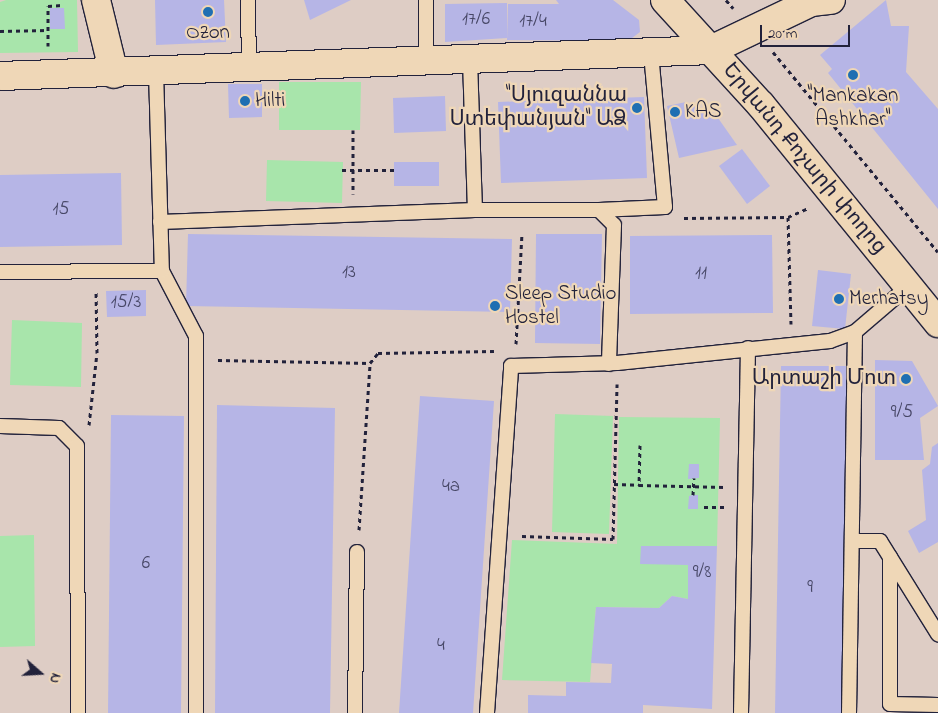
<!DOCTYPE html>
<html>
<head>
<meta charset="utf-8">
<style>
  body { margin:0 }
  #map { position:relative; width:938px; height:713px; overflow:hidden; background:#decdc5; font-family:"Indie Flower","Noto Sans Armenian",sans-serif }
  div>[style] { position:absolute }
  .green>* { inset:0; background:#a8e5ab }
  .building>* { inset:0; background:#b6b5e6 }
  .path>* { height:3px; margin-top:-1.5px; transform-origin:0; background:repeating-linear-gradient(90deg,#22223b 0 4px,transparent 0 8px) }
  .roads { filter:drop-shadow(1px 0 #22223b) drop-shadow(-1px 0 #22223b) drop-shadow(0 1px #22223b) drop-shadow(0 -1px #22223b) }
  .service>* { height:14px; margin:-7px; padding:0 7px; transform-origin:7px; border-radius:7px; background:#efd7b7 }
  .minor>* { height:28px; margin:-14px; padding:0 14px; transform-origin:14px; border-radius:14px; background:#efd7b7 }
  .tertiary>* { height:28px; margin:-14px; padding:0 14px; transform-origin:14px; border-radius:14px; background:#efd7b7 }
  .dots>* { width:14px; height:14px; translate:-50% -50%; box-sizing:border-box; border:2px solid #efd7b7; border-radius:50% }
  span { translate:-50% -50%; white-space:nowrap; text-align:center; line-height:1.15; -webkit-text-stroke:4.5px #efd7b7; paint-order:stroke }
  .number-label { font-size:19px; color:#474766 }
  .number-label span { -webkit-text-stroke-width:0 }
  .poi-label { font-size:21px; color:#22223b }
  .right { translate:-100% -50%; text-align:right }
  .left { translate:0 -50%; text-align:left }
  .street-label { font-size:21px; color:#22223b }
  .north { position:absolute; left:15px; top:648px; width:50px; height:50px; -webkit-text-stroke:4px #efd7b7; paint-order:stroke; rotate:109deg; font-size:14px; font-weight:700; line-height:20px; text-align:center; color:#22223b }
  .north::after { content:''; display:block; margin:auto; width:18px; height:22px; background:#22223b; clip-path:polygon(50% 0,100% 100%,50% 72%,0 100%) }
  .scale { position:absolute; left:760px; top:25px; width:90px; height:22px; box-sizing:border-box; border:2px solid #22223b; border-top:0; padding-left:6px; font-size:15px; line-height:18px; white-space:nowrap; color:#22223b; -webkit-text-stroke:4px #efd7b7; paint-order:stroke }
</style>
</head>
<body>
<div id="map">
  <div class="green">
    <div style="clip-path:polygon(6px 0,77px 0,78px 52px,0 53px,0 2px)"></div>
    <div style="clip-path:polygon(279px 82px,361px 82px,360px 130px,279px 130px)"></div>
    <div style="clip-path:polygon(267px 160px,343px 162px,342px 203px,266px 201px)"></div>
    <div style="clip-path:polygon(12px 320px,82px 323px,81px 387px,10px 385px)"></div>
    <div style="clip-path:polygon(555px 414px,613px 416px,609px 534px,552px 532px)"></div>
    <div style="clip-path:polygon(619px 417px,720px 418px,717px 546px,688px 546px,688px 599px,672px 596px,659px 608px,596px 607px,590px 682px,502px 680px,512px 540px,617px 544px)"></div>
    <div style="clip-path:polygon(34px 535px,35px 646px,0 647px,0 536px)"></div>
  </div>
  <div class="building">
    <div style="clip-path:polygon(155px 0,224px 0,226px 42px,156px 45px)"></div>
    <div style="clip-path:polygon(304px 0,351px 0,310px 20px)"></div>
    <div style="clip-path:polygon(556px 0,613px 0,639px 20px,640px 32px,628px 41px,507px 40px,508px 4px,559px 4px)"></div>
    <div style="clip-path:polygon(886px 0,891px 26px,909px 26px,906px 72px,938px 109px,938px 209px,828px 73px,832px 69px,820px 55px)"></div>
    <div style="clip-path:polygon(507px 3px,507px 38px,445px 42px,445px 4px)"></div>
    <div style="clip-path:polygon(50px 8px,64px 8px,65px 29px,50px 29px)"></div>
    <div style="clip-path:polygon(228px 84px,262px 84px,262px 117px,229px 118px)"></div>
    <div style="clip-path:polygon(445px 96px,446px 131px,394px 133px,393px 98px)"></div>
    <div style="clip-path:polygon(644px 97px,647px 178px,501px 183px,498px 102px)"></div>
    <div style="clip-path:polygon(686px 102px,718px 118px,737px 145px,679px 158px,667px 106px)"></div>
    <div style="clip-path:polygon(742px 149px,770px 186px,747px 204px,719px 166px)"></div>
    <div style="clip-path:polygon(394px 162px,439px 162px,439px 186px,394px 186px)"></div>
    <div style="clip-path:polygon(121px 173px,122px 245px,0 247px,0 175px)"></div>
    <div style="clip-path:polygon(188px 234px,512px 239px,510px 312px,186px 306px)"></div>
    <div style="clip-path:polygon(536px 234px,602px 234px,600px 344px,535px 343px)"></div>
    <div style="clip-path:polygon(772px 235px,773px 313px,630px 314px,630px 236px)"></div>
    <div style="clip-path:polygon(818px 270px,851px 274px,845px 329px,812px 326px)"></div>
    <div style="clip-path:polygon(146px 290px,146px 316px,107px 317px,106px 291px)"></div>
    <div style="clip-path:polygon(875px 360px,912px 361px,938px 406px,920px 418px,924px 460px,875px 460px)"></div>
    <div style="clip-path:polygon(781px 366px,847px 366px,842px 713px,775px 713px)"></div>
    <div style="clip-path:polygon(420px 396px,494px 401px,473px 713px,399px 713px)"></div>
    <div style="clip-path:polygon(217px 405px,335px 408px,330px 713px,215px 713px)"></div>
    <div style="clip-path:polygon(111px 415px,184px 416px,181px 713px,108px 713px)"></div>
    <div style="clip-path:polygon(938px 443px,938px 542px,919px 553px,908px 531px,926px 520px,922px 470px,930px 464px,932px 447px)"></div>
    <div style="clip-path:polygon(689px 464px,699px 464px,699px 478px,688px 479px)"></div>
    <div style="clip-path:polygon(693px 495px,698px 495px,698px 509px,688px 509px,689px 496px)"></div>
    <div style="clip-path:polygon(641px 546px,717px 546px,712px 709px,643px 705px,643px 713px,528px 713px,528px 695px,566px 696px,566px 682px,611px 683px,612px 664px,591px 663px,596px 607px,659px 608px,672px 596px,688px 599px,688px 565px,640px 564px)"></div>
  </div>
  <div class="path">
    <div style="left:726px;top:0;width:11px;rotate:49deg"></div>
    <div style="left:0;top:31px;width:48px;rotate:-1.2deg"></div>
    <div style="left:48px;top:46px;width:40px;rotate:-90deg"></div>
    <div style="left:48px;top:6px;width:14px;rotate:-4deg"></div>
    <div style="left:773px;top:52px;width:259px;rotate:50.5deg"></div>
    <div style="left:353px;top:130px;width:64px;rotate:90deg"></div>
    <div style="left:342px;top:170px;width:52px"></div>
    <div style="left:788px;top:217px;width:22px;rotate:-24deg"></div>
    <div style="left:684px;top:218px;width:104px;rotate:-0.6deg"></div>
    <div style="left:788px;top:217px;width:107px;rotate:88.4deg"></div>
    <div style="left:516px;top:344px;width:111px;rotate:-86.9deg"></div>
    <div style="left:218px;top:360px;width:152px;rotate:1.1deg"></div>
    <div style="left:89px;top:425px;width:72px;rotate:-83.7deg"></div>
    <div style="left:97px;top:353px;width:61px;rotate:-90.9deg"></div>
    <div style="left:640px;top:445px;width:40px;rotate:91.4deg"></div>
    <div style="left:639px;top:485px;width:85px;rotate:1.3deg"></div>
    <div style="left:614px;top:484px;width:25px;rotate:2deg"></div>
    <div style="left:693px;top:495px;width:17px;rotate:-87deg"></div>
    <div style="left:704px;top:507px;width:20px"></div>
    <div style="left:359px;top:530px;width:167px;rotate:-86.2deg"></div>
    <div style="left:370px;top:363px;width:13px;rotate:-51deg"></div>
    <div style="left:378px;top:353px;width:116px;rotate:-1deg"></div>
    <div style="left:522px;top:536px;width:91px;rotate:1.9deg"></div>
    <div style="left:613px;top:539px;width:155px;rotate:-88.5deg"></div>
  </div>
  <div class="roads">
    <div class="service">
      <div style="left:248px;top:0;width:69px;rotate:89.2deg"></div>
      <div style="left:426px;top:0;width:61px;rotate:90deg"></div>
      <div style="left:470px;top:60px;width:150px;rotate:88.1deg"></div>
      <div style="left:156px;top:72px;width:199px;rotate:88.3deg"></div>
      <div style="left:162px;top:271px;width:73px;rotate:62.4deg"></div>
      <div style="left:196px;top:336px;width:377px;rotate:90deg"></div>
      <div style="left:599px;top:210px;width:66px;rotate:-2.6deg"></div>
      <div style="left:665px;top:207px;width:154px;rotate:-95.2deg"></div>
      <div style="left:160px;top:222px;width:315px;rotate:-2.2deg"></div>
      <div style="left:475px;top:210px;width:124px"></div>
      <div style="left:599px;top:210px;width:21px;rotate:45deg"></div>
      <div style="left:614px;top:225px;width:139px;rotate:92.1deg"></div>
      <div style="left:0;top:272px;width:162px;rotate:-0.4deg"></div>
      <div style="left:0;top:426px;width:59px;rotate:1.9deg"></div>
      <div style="left:59px;top:428px;width:25px;rotate:45deg"></div>
      <div style="left:77px;top:446px;width:267px;rotate:89.8deg"></div>
      <div style="left:852px;top:541px;width:28px"></div>
      <div style="left:880px;top:541px;width:110px;rotate:58.1deg"></div>
      <div style="left:890px;top:557px;width:147px;rotate:90deg"></div>
      <div style="left:890px;top:704px;width:48px;rotate:1.2deg"></div>
      <div style="left:355px;top:713px;width:161px;rotate:-89.3deg"></div>
      <div style="left:487px;top:713px;width:348px;rotate:-86deg"></div>
      <div style="left:511px;top:366px;width:106px;rotate:-1.6deg"></div>
      <div style="left:617px;top:363px;width:214px;rotate:-5.9deg"></div>
      <div style="left:830px;top:341px;width:27px;rotate:-20deg"></div>
      <div style="left:855px;top:332px;width:74px;rotate:-40.6deg"></div>
      <div style="left:741px;top:713px;width:365px;rotate:-88.9deg"></div>
      <div style="left:849px;top:713px;width:381px;rotate:-89.1deg"></div>
    </div>
    <div class="minor">
      <div style="left:96px;top:0;width:76px;rotate:76.3deg"></div>
      <div style="left:0;top:76px;width:711px;rotate:-2.09deg"></div>
      <div style="left:711px;top:50px;width:111px;rotate:-25.6deg"></div>
      <div style="left:811px;top:2px;width:20px;rotate:-6deg"></div>
    </div>
    <div class="tertiary">
      <div style="left:665px;top:0;width:142px;rotate:47.6deg"></div>
      <div style="left:761px;top:105px;width:281px;rotate:50.9deg"></div>
    </div>
  </div>
  <div class="dots">
    <div style="left:208px;top:12px;background:#1f6fb2"></div>
    <div style="left:853px;top:75px;background:#1f6fb2"></div>
    <div style="left:245px;top:101px;background:#1f6fb2"></div>
    <div style="left:637px;top:108px;background:#1f6fb2"></div>
    <div style="left:675px;top:112px;background:#1f6fb2"></div>
    <div style="left:839px;top:299px;background:#1f6fb2"></div>
    <div style="left:495px;top:306px;background:#1f6fb2"></div>
    <div style="left:906px;top:379px;background:#1f6fb2"></div>
  </div>
  <div class="number-label">
    <span style="left:476px;top:20px">17/6</span>
    <span style="left:533px;top:22px">17/4</span>
    <span style="left:61px;top:210px">15</span>
    <span style="left:349px;top:273px">13</span>
    <span style="left:701px;top:274px">11</span>
    <span style="left:126px;top:303px">15/3</span>
    <span style="left:902px;top:413px">9/5</span>
    <span style="left:451px;top:487px">4a</span>
    <span style="left:146px;top:564px">6</span>
    <span style="left:702px;top:573px">9/8</span>
    <span style="left:810px;top:588px">9</span>
    <span style="left:441px;top:646px">4</span>
  </div>
  <div class="poi-label">
    <span style="left:208px;top:33px">Ozon</span>
    <span class="right" style="left:627px;top:108px">"Սյուզաննա<br>Ստեփանյան" ԱՁ</span>
    <span style="left:853px;top:108px">"Mankakan<br>Ashkhar"</span>
    <span class="left" style="left:255px;top:101px">Hilti</span>
    <span class="left" style="left:685px;top:112px">KAS</span>
    <span class="left" style="left:505px;top:306px">Sleep Studio<br>Hostel</span>
    <span class="left" style="left:849px;top:299px">Merhatsy</span>
    <span class="right" style="left:896px;top:379px">Արտաշի Մոտ</span>
  </div>
  <div class="street-label">
    <span style="left:804px;top:159px;rotate:50deg">Երվանդ Քոչարի փողոց</span>
  </div>
  <div class="north">N</div>
  <div class="scale">20 m</div>
</div>
</body>
</html>
